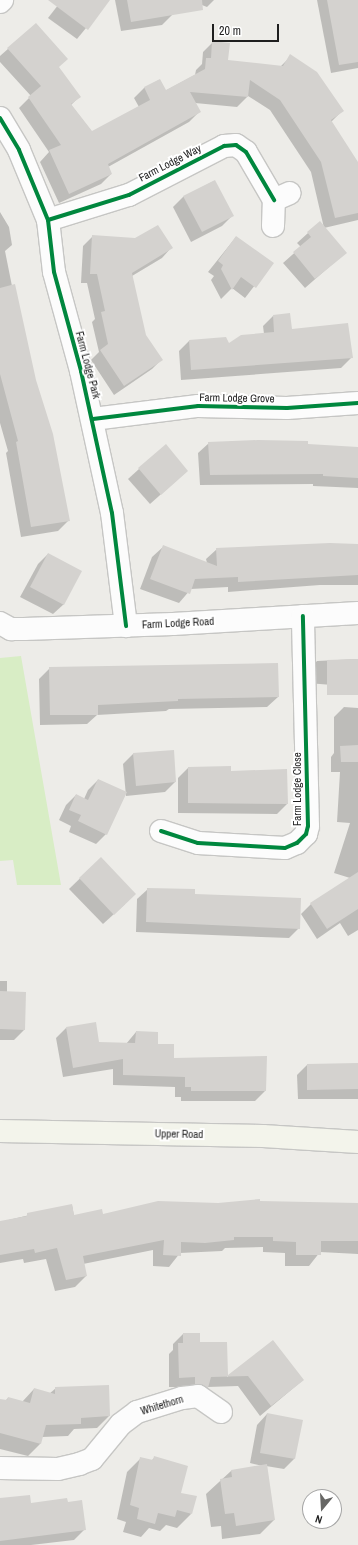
<!DOCTYPE html>
<html>
<head>
<meta charset="utf-8">
<style>
  body { margin:0 }
  #map { position:relative; width:358px; height:1545px; overflow:hidden; background:#edece8; font-family:"Archivo Narrow",sans-serif }
  div>[style] { position:absolute }
  .grass>* { inset:0; background:#d8edc5 }
  .shadow>* { inset:0; background:#0003 }
  .building>* { inset:0; background:#d4d2cf }
  .roads { filter:drop-shadow(1px 0 #c6c6c4) drop-shadow(-1px 0 #c6c6c4) drop-shadow(0 1px #c6c6c4) drop-shadow(0 -1px #c6c6c4) }
  .minor>* { height:22px; margin:-11px; padding:0 11px; transform-origin:11px; border-radius:11px; background:#fcfcfc }
  .secondary>* { height:22px; margin:-11px; padding:0 11px; transform-origin:11px; border-radius:11px; background:#f3f4eb }
  .cycleway>* { height:4px; margin:-2px; padding:0 2px; transform-origin:2px; border-radius:2px; background:#00873e }
  span { translate:-50% -50%; white-space:nowrap; text-align:center; line-height:1.15; -webkit-text-stroke:4px #fff; paint-order:stroke }
  .street-label { font-size:11px; color:#1f1f1f }
  .north { position:absolute; left:302px; top:1489px; width:40px; height:40px; box-sizing:border-box; background:#fff; border:1px solid #a5a5a5; border-radius:50%; rotate:198deg; font-size:11px; font-weight:700; line-height:16px; text-align:center; color:#1f1f1f }
  .north::after { content:''; display:block; margin:auto; width:14px; height:18px; background:#676765; clip-path:polygon(50% 0,100% 100%,50% 72%,0 100%) }
  .scale { position:absolute; left:212px; top:24px; width:67px; height:18px; box-sizing:border-box; border:2px solid #1f1f1f; border-top:0; padding-left:5px; font-size:12px; line-height:14px; white-space:nowrap; color:#1f1f1f; -webkit-text-stroke:3px #fff; paint-order:stroke }
</style>
</head>
<body>
<div id="map">
  <div class="grass">
    <div style="clip-path:polygon(21px 656px,61px 885px,17px 885px,13px 860px,0 861px,0 658px)"></div>
  </div>
  <div class="shadow">
    <div style="clip-path:polygon(62px 0,109px 0,77px 39px,48px 18px)"></div>
    <div style="clip-path:polygon(115px 0,170px 0,172px 15px,162px 25px,121px 31px)"></div>
    <div style="clip-path:polygon(189px 0,214px 0,207px 7px)"></div>
    <div style="clip-path:polygon(317px 0,358px 0,358px 68px,331px 73px)"></div>
    <div style="clip-path:polygon(36px 24px,58px 67px,79px 97px,71px 105px,92px 132px,139px 107px,134px 98px,144px 88px,159px 80px,165px 91px,195px 75px,196px 70px,202px 64px,203px 52px,213px 42px,227px 61px,280px 67px,291px 56px,342px 111px,331px 122px,358px 167px,358px 220px,324px 228px,345px 253px,305px 288px,283px 263px,301px 247px,297px 243px,308px 233px,320px 223px,324px 228px,311px 172px,270px 110px,248px 96px,237px 107px,195px 103px,199px 112px,189px 122px,108px 167px,111px 174px,101px 184px,59px 203px,40px 162px,49px 152px,19px 108px,31px 96px,0 62px,0 56px)"></div>
    <div style="clip-path:polygon(214px 181px,232px 216px,222px 226px,191px 242px,173px 207px,183px 197px)"></div>
    <div style="clip-path:polygon(0 212px,9px 227px,12px 245px,5px 251px,12px 286px,69px 520px,58px 531px,21px 537px,6px 453px,8px 451px,0 423px)"></div>
    <div style="clip-path:polygon(93px 236px,171px 248px,162px 258px,132px 276px,145px 336px,161px 360px,152px 369px,114px 395px,91px 360px,99px 352px,92px 322px,95px 319px,87px 283px,81px 283px,83px 246px)"></div>
    <div style="clip-path:polygon(236px 237px,272px 263px,245px 298px,232px 288px,221px 299px,211px 280px,214px 276px,208px 272px)"></div>
    <div style="clip-path:polygon(273px 316px,291px 330px,351px 358px,341px 368px,181px 380px,179px 351px,189px 341px,229px 344px,264px 334px,263px 326px)"></div>
    <div style="clip-path:polygon(209px 443px,358px 448px,358px 488px,313px 486px,313px 484px,200px 485px,198px 453px)"></div>
    <div style="clip-path:polygon(139px 469px,187px 471px,150px 504px,128px 479px)"></div>
    <div style="clip-path:polygon(358px 544px,358px 585px,320px 585px,228px 592px,228px 587px,191px 589px,179px 603px,140px 589px,152px 557px,163px 547px,207px 563px,206px 559px,217px 549px)"></div>
    <div style="clip-path:polygon(48px 554px,64px 604px,53px 614px,20px 597px,38px 564px)"></div>
    <div style="clip-path:polygon(358px 659px,358px 687px,307px 683px,307px 671px,317px 661px)"></div>
    <div style="clip-path:polygon(277px 664px,278px 697px,267px 707px,169px 709px,166px 711px,97px 715px,87px 724px,40px 725px,39px 679px,50px 668px)"></div>
    <div style="clip-path:polygon(344px 707px,358px 708px,358px 930px,348px 936px,340px 923px,317px 939px,301px 914px,311px 904px,350px 878px,334px 873px,350px 823px,337px 822px,340px 772px,331px 772px,331px 757px,334px 753px,334px 717px)"></div>
    <div style="clip-path:polygon(173px 751px,175px 782px,165px 792px,126px 796px,123px 764px,133px 754px)"></div>
    <div style="clip-path:polygon(188px 768px,230px 772px,287px 804px,277px 814px,178px 813px,178px 778px)"></div>
    <div style="clip-path:polygon(98px 780px,106px 834px,96px 844px,69px 832px,71px 826px,59px 820px,66px 805px,76px 795px,84px 799px,88px 790px)"></div>
    <div style="clip-path:polygon(101px 858px,125px 904px,103px 924px,69px 889px)"></div>
    <div style="clip-path:polygon(148px 889px,194px 895px,299px 928px,289px 938px,136px 932px,137px 899px)"></div>
    <div style="clip-path:polygon(0 981px,7px 981px,7px 992px,24px 1030px,14px 1040px,0 1040px)"></div>
    <div style="clip-path:polygon(66px 1028px,98px 1043px,126px 1044px,136px 1032px,157px 1045px,173px 1059px,265px 1091px,255px 1101px,181px 1101px,181px 1097px,175px 1097px,175px 1087px,113px 1085px,113px 1069px,63px 1077px,56px 1038px)"></div>
    <div style="clip-path:polygon(358px 1064px,358px 1099px,298px 1099px,297px 1075px,307px 1065px)"></div>
    <div style="clip-path:polygon(259px 1202px,358px 1206px,358px 1254px,320px 1252px,309px 1266px,285px 1266px,285px 1253px,263px 1252px,263px 1247px,225px 1248px,222px 1251px,180px 1253px,169px 1267px,153px 1266px,153px 1250px,83px 1264px,86px 1276px,75px 1287px,55px 1291px,46px 1259px,24px 1263px,23px 1259px,0 1263px,0 1222px,72px 1205px,74px 1216px,102px 1216px,218px 1204px)"></div>
    <div style="clip-path:polygon(183px 1334px,199px 1343px,226px 1343px,227px 1377px,273px 1341px,303px 1380px,260px 1416px,238px 1386px,208px 1387px,197px 1398px,185px 1387px,169px 1387px,169px 1354px,173px 1350px,173px 1344px)"></div>
    <div style="clip-path:polygon(56px 1388px,109px 1416px,97px 1428px,74px 1429px,68px 1436px,42px 1437px,40px 1444px,28px 1456px,0 1449px,0 1400px,5px 1401px,8px 1398px,22px 1402px,34px 1389px,49px 1394px)"></div>
    <div style="clip-path:polygon(267px 1414px,302px 1421px,294px 1459px,284px 1469px,266px 1466px,274px 1520px,260px 1534px,222px 1539px,221px 1526px,211px 1527px,206px 1494px,231px 1471px,263px 1466px,250px 1463px,257px 1425px)"></div>
    <div style="clip-path:polygon(141px 1458px,151px 1461px,154px 1458px,180px 1493px,191px 1514px,177px 1528px,166px 1525px,160px 1531px,149px 1528px,141px 1537px,123px 1532px,126px 1522px,117px 1519px,127px 1472px)"></div>
    <div style="clip-path:polygon(0 1499px,30px 1504px,85px 1529px,74px 1540px,31px 1545px,0 1545px)"></div>
  </div>
  <div class="building">
    <div style="clip-path:polygon(48px 0,110px 0,88px 30px)"></div>
    <div style="clip-path:polygon(127px 0,202px 0,203px 10px,131px 22px)"></div>
    <div style="clip-path:polygon(327px 0,358px 0,358px 62px,339px 65px)"></div>
    <div style="clip-path:polygon(36px 23px,68px 59px,59px 67px,81px 97px,71px 104px,92px 131px,150px 100px,144px 87px,160px 79px,166px 90px,205px 69px,206px 58px,211px 58px,212px 41px,230px 43px,228px 60px,283px 66px,290px 54px,317px 72px,344px 111px,331px 120px,358px 162px,358px 213px,335px 218px,321px 162px,280px 100px,250px 80px,248px 97px,190px 92px,201px 112px,108px 164px,112px 174px,69px 194px,49px 150px,61px 145px,28px 97px,41px 86px,7px 48px)"></div>
    <div style="clip-path:polygon(215px 180px,234px 216px,202px 232px,183px 196px)"></div>
    <div style="clip-path:polygon(320px 221px,347px 253px,315px 279px,293px 252px,311px 237px,307px 232px)"></div>
    <div style="clip-path:polygon(158px 225px,173px 248px,132px 273px,146px 335px,163px 360px,124px 386px,100px 350px,108px 344px,101px 312px,105px 311px,97px 274px,90px 274px,92px 235px,135px 238px)"></div>
    <div style="clip-path:polygon(236px 236px,274px 263px,256px 288px,241px 277px,232px 290px,221px 269px,223px 265px,218px 261px)"></div>
    <div style="clip-path:polygon(15px 284px,36px 380px,53px 434px,70px 521px,31px 527px,16px 442px,18px 441px,0 374px,0 288px)"></div>
    <div style="clip-path:polygon(290px 313px,292px 329px,348px 323px,353px 358px,191px 370px,189px 340px,226px 337px,229px 343px,241px 335px,274px 332px,273px 315px)"></div>
    <div style="clip-path:polygon(258px 440px,308px 441px,308px 444px,358px 447px,358px 478px,323px 476px,323px 474px,210px 475px,208px 442px)"></div>
    <div style="clip-path:polygon(166px 444px,188px 471px,161px 495px,138px 468px)"></div>
    <div style="clip-path:polygon(330px 543px,358px 544px,358px 575px,238px 582px,238px 577px,195px 579px,190px 594px,150px 579px,163px 545px,217px 566px,216px 548px)"></div>
    <div style="clip-path:polygon(48px 553px,82px 571px,64px 605px,30px 587px)"></div>
    <div style="clip-path:polygon(358px 659px,358px 695px,327px 695px,327px 660px)"></div>
    <div style="clip-path:polygon(278px 663px,279px 697px,178px 699px,178px 701px,98px 705px,98px 715px,50px 715px,49px 667px)"></div>
    <div style="clip-path:polygon(358px 745px,358px 762px,341px 762px,340px 746px)"></div>
    <div style="clip-path:polygon(174px 750px,176px 782px,136px 786px,133px 753px)"></div>
    <div style="clip-path:polygon(231px 766px,231px 771px,287px 769px,288px 804px,188px 803px,188px 767px)"></div>
    <div style="clip-path:polygon(98px 779px,127px 792px,107px 835px,78px 821px,81px 815px,69px 810px,76px 794px,88px 800px)"></div>
    <div style="clip-path:polygon(101px 857px,136px 894px,114px 915px,79px 878px)"></div>
    <div style="clip-path:polygon(358px 872px,358px 909px,327px 929px,310px 903px)"></div>
    <div style="clip-path:polygon(147px 888px,195px 889px,195px 894px,301px 898px,300px 929px,146px 922px)"></div>
    <div style="clip-path:polygon(0 991px,26px 992px,25px 1030px,0 1029px)"></div>
    <div style="clip-path:polygon(96px 1022px,99px 1042px,135px 1043px,136px 1031px,158px 1032px,158px 1044px,174px 1044px,174px 1058px,267px 1056px,266px 1091px,191px 1091px,191px 1087px,185px 1087px,185px 1077px,123px 1075px,123px 1059px,73px 1068px,66px 1027px)"></div>
    <div style="clip-path:polygon(358px 1063px,358px 1089px,307px 1090px,307px 1064px)"></div>
    <div style="clip-path:polygon(260px 1199px,260px 1201px,358px 1203px,358px 1241px,321px 1241px,321px 1255px,296px 1255px,296px 1242px,273px 1241px,273px 1237px,234px 1237px,234px 1240px,205px 1243px,181px 1242px,181px 1256px,163px 1255px,164px 1240px,83px 1256px,87px 1276px,66px 1280px,57px 1248px,35px 1253px,34px 1249px,0 1255px,0 1221px,27px 1216px,27px 1213px,72px 1204px,74px 1215px,102px 1209px,103px 1214px,158px 1201px,218px 1203px)"></div>
    <div style="clip-path:polygon(183px 1333px,200px 1333px,200px 1342px,227px 1342px,228px 1375px,273px 1340px,304px 1380px,271px 1406px,248px 1376px,211px 1377px,208px 1388px,195px 1384px,195px 1377px,179px 1378px,178px 1343px,183px 1343px)"></div>
    <div style="clip-path:polygon(109px 1385px,110px 1416px,81px 1418px,81px 1424px,46px 1425px,41px 1444px,0 1433px,0 1399px,7px 1400px,8px 1397px,30px 1403px,34px 1388px,55px 1394px,55px 1387px)"></div>
    <div style="clip-path:polygon(267px 1413px,303px 1420px,295px 1459px,260px 1453px)"></div>
    <div style="clip-path:polygon(154px 1456px,188px 1466px,181px 1493px,197px 1496px,192px 1514px,177px 1510px,175px 1517px,158px 1513px,155px 1524px,137px 1519px,139px 1508px,130px 1505px,140px 1457px,153px 1460px)"></div>
    <div style="clip-path:polygon(267px 1464px,275px 1520px,236px 1526px,234px 1513px,225px 1514px,220px 1479px,232px 1477px,231px 1470px)"></div>
    <div style="clip-path:polygon(30px 1495px,31px 1503px,67px 1498px,68px 1502px,82px 1500px,86px 1530px,0 1541px,0 1498px)"></div>
  </div>
  <div class="roads">
    <div class="minor">
      <div style="left:0;top:2px;width:3px;rotate:-45deg"></div>
      <div style="left:0;top:118px;width:37px;rotate:59deg"></div>
      <div style="left:19px;top:150px;width:76px;rotate:67.5deg"></div>
      <div style="left:48px;top:220px;width:52px;rotate:83.4deg"></div>
      <div style="left:54px;top:272px;width:103px;rotate:74.7deg"></div>
      <div style="left:81px;top:371px;width:145px;rotate:77.7deg"></div>
      <div style="left:112px;top:513px;width:114px;rotate:82.9deg"></div>
      <div style="left:48px;top:220px;width:85px;rotate:-17.2deg"></div>
      <div style="left:129px;top:195px;width:107px;rotate:-27.3deg"></div>
      <div style="left:224px;top:146px;width:12px;rotate:-5deg"></div>
      <div style="left:236px;top:145px;width:12px;rotate:35deg"></div>
      <div style="left:246px;top:152px;width:56px;rotate:59.7deg"></div>
      <div style="left:273px;top:226px;width:26px;rotate:-88deg"></div>
      <div style="left:274px;top:200px;width:17px;rotate:-24deg"></div>
      <div style="left:93px;top:419px;width:106px;rotate:-7.1deg"></div>
      <div style="left:198px;top:406px;width:89px;rotate:1.3deg"></div>
      <div style="left:287px;top:408px;width:71px;rotate:-4deg"></div>
      <div style="left:0;top:623px;width:13px;rotate:29deg"></div>
      <div style="left:11px;top:629px;width:13px"></div>
      <div style="left:24px;top:629px;width:149px;rotate:-1.9deg"></div>
      <div style="left:173px;top:624px;width:185px;rotate:-3.4deg"></div>
      <div style="left:161px;top:831px;width:39px;rotate:18deg"></div>
      <div style="left:198px;top:843px;width:87px;rotate:3.3deg"></div>
      <div style="left:285px;top:848px;width:13px;rotate:-23deg"></div>
      <div style="left:297px;top:843px;width:13px;rotate:-45deg"></div>
      <div style="left:306px;top:834px;width:8px;rotate:-76deg"></div>
      <div style="left:308px;top:826px;width:210px;rotate:-91.4deg"></div>
      <div style="left:0;top:1468px;width:58px;rotate:1deg"></div>
      <div style="left:58px;top:1469px;width:22px;rotate:-13deg"></div>
      <div style="left:79px;top:1464px;width:14px;rotate:-21deg"></div>
      <div style="left:92px;top:1459px;width:45px;rotate:-50.4deg"></div>
      <div style="left:121px;top:1424px;width:20px;rotate:-37deg"></div>
      <div style="left:137px;top:1412px;width:47px;rotate:-17.3deg"></div>
      <div style="left:182px;top:1398px;width:16px;rotate:-7deg"></div>
      <div style="left:198px;top:1396px;width:28px;rotate:35deg"></div>
    </div>
    <div class="secondary">
      <div style="left:0;top:1131px;width:263px;rotate:1.1deg"></div>
      <div style="left:263px;top:1136px;width:95px;rotate:3.6deg"></div>
    </div>
  </div>
  <div class="cycleway">
    <div style="left:0;top:118px;width:37px;rotate:59deg"></div>
    <div style="left:19px;top:150px;width:76px;rotate:67.5deg"></div>
    <div style="left:48px;top:220px;width:52px;rotate:83.4deg"></div>
    <div style="left:54px;top:272px;width:103px;rotate:74.7deg"></div>
    <div style="left:81px;top:371px;width:145px;rotate:77.7deg"></div>
    <div style="left:112px;top:513px;width:114px;rotate:82.9deg"></div>
    <div style="left:48px;top:220px;width:85px;rotate:-17.2deg"></div>
    <div style="left:129px;top:195px;width:107px;rotate:-27.3deg"></div>
    <div style="left:224px;top:146px;width:12px;rotate:-5deg"></div>
    <div style="left:236px;top:145px;width:12px;rotate:35deg"></div>
    <div style="left:246px;top:152px;width:56px;rotate:59.7deg"></div>
    <div style="left:93px;top:419px;width:106px;rotate:-7.1deg"></div>
    <div style="left:198px;top:406px;width:89px;rotate:1.3deg"></div>
    <div style="left:287px;top:408px;width:71px;rotate:-4deg"></div>
    <div style="left:161px;top:831px;width:39px;rotate:18deg"></div>
    <div style="left:198px;top:843px;width:87px;rotate:3.3deg"></div>
    <div style="left:285px;top:848px;width:13px;rotate:-23deg"></div>
    <div style="left:297px;top:843px;width:13px;rotate:-45deg"></div>
    <div style="left:306px;top:834px;width:8px;rotate:-76deg"></div>
    <div style="left:308px;top:826px;width:210px;rotate:-91.4deg"></div>
  </div>
  <div class="street-label">
    <span style="left:170px;top:163px;rotate:-27deg">Farm Lodge Way</span>
    <span style="left:88px;top:365px;rotate:75deg">Farm Lodge Park</span>
    <span style="left:237px;top:398px;rotate:1deg">Farm Lodge Grove</span>
    <span style="left:178px;top:623px;rotate:-3deg">Farm Lodge Road</span>
    <span style="left:297px;top:789px;rotate:-90deg">Farm Lodge Close</span>
    <span style="left:179px;top:1134px;rotate:1deg">Upper Road</span>
    <span style="left:162px;top:1405px;rotate:-17deg">Whitethorn</span>
  </div>
  <div class="north">N</div>
  <div class="scale">20 m</div>
</div>
</body>
</html>
